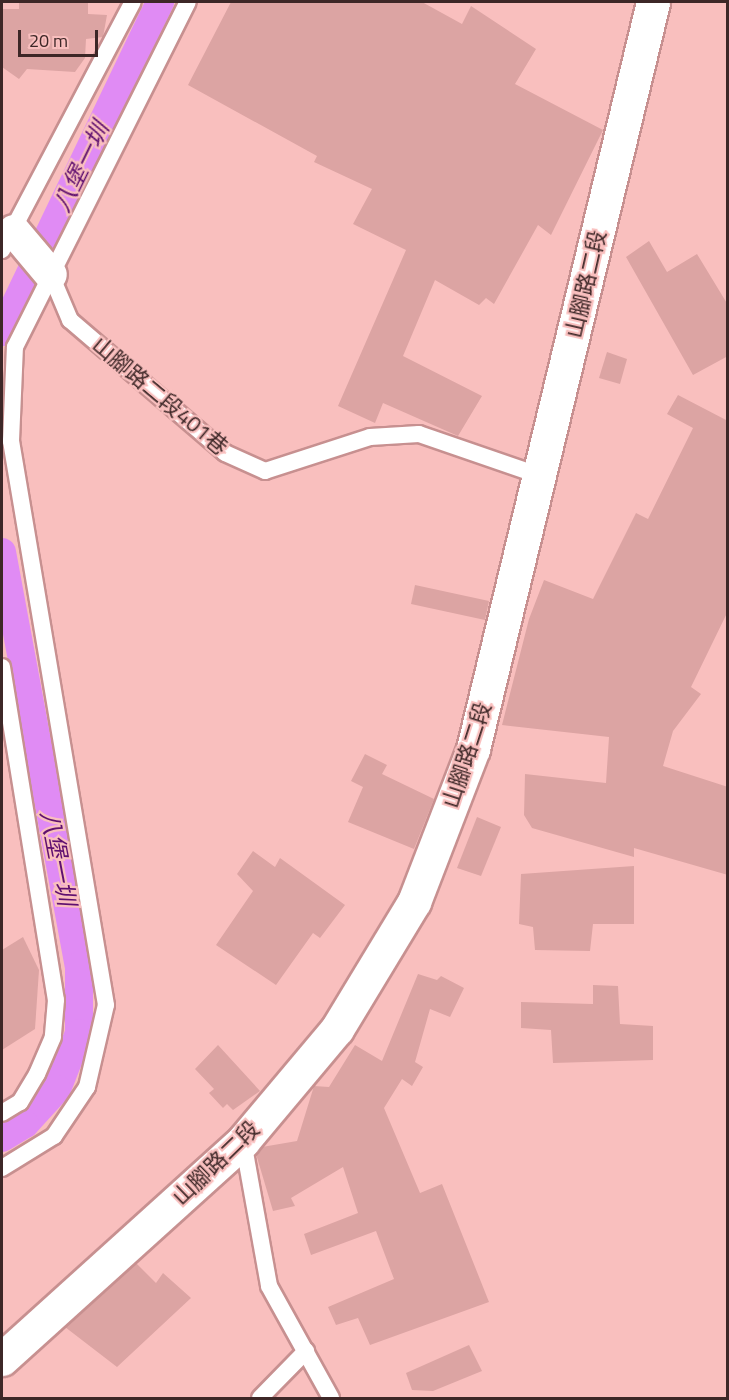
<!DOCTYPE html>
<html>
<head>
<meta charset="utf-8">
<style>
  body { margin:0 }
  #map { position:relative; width:729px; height:1400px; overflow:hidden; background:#f9bfbe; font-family:"Titillium Web","Noto Sans TC",sans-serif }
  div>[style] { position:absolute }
  .canal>* { height:28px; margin:-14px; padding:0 14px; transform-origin:14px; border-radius:14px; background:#e08bf4 }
  .building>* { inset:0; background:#dca4a3 }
  .roads { filter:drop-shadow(2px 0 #c79090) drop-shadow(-2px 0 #c79090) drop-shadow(0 2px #c79090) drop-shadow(0 -2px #c79090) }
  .lane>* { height:16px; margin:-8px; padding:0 8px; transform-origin:8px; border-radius:8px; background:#fff }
  .street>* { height:32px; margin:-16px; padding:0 16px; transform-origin:16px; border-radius:16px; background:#fff }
  .secondary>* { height:33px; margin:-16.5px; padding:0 16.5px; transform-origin:16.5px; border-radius:16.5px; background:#fff }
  span { translate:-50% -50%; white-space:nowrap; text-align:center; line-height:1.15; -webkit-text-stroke:4.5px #f9bfbe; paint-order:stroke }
  .street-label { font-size:22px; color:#3d2727 }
  .water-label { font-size:24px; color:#601070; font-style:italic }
  .frame { position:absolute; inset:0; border:3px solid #3d2727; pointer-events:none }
  .scale { position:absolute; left:18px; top:30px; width:80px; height:27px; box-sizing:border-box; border:3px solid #3d2727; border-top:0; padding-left:8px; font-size:18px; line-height:21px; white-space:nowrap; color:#3d2727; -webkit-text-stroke:4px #f9bfbe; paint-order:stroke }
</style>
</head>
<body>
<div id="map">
  <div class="canal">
    <div style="left:2px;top:332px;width:366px;rotate:-64.4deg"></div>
    <div style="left:2px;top:552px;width:421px;rotate:79.5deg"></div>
    <div style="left:79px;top:966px;width:67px;rotate:90deg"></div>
    <div style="left:79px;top:1033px;width:60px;rotate:111.4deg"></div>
    <div style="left:57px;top:1089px;width:47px;rotate:132.4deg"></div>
    <div style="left:25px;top:1124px;width:27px;rotate:149deg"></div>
  </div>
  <div class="building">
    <div style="clip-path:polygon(19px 2px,88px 2px,88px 14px,107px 15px,103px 37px,86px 39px,85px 58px,75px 72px,27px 69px,19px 79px,2px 67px,2px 9px,19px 9px)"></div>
    <div style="clip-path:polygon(231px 2px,422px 2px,462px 24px,471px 6px,536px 49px,515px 84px,603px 130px,551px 235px,538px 225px,494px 304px,486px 298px,479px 305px,435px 280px,403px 356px,482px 396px,458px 436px,383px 403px,375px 423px,338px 406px,406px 250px,353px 224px,372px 189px,314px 162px,317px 156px,188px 85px)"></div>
    <div style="clip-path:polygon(649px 241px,667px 272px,697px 254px,728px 305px,728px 356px,693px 375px,626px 257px)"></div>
    <div style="clip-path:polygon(607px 352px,627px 359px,620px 384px,599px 378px)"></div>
    <div style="clip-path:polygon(678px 395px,728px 421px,728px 611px,691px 687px,701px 694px,673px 731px,663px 766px,728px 787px,728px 875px,634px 848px,634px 857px,532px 828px,524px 815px,525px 774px,606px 783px,609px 737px,502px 725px,529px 619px,544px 580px,593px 599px,636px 513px,648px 519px,693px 428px,667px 414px)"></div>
    <div style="clip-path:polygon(415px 585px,489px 601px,485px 620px,411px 604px)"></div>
    <div style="clip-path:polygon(365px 754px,387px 765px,382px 774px,434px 799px,414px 849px,348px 822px,363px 787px,351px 781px)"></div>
    <div style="clip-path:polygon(477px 817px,501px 827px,481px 876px,457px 868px)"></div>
    <div style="clip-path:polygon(253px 851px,275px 867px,280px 858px,345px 905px,320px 938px,313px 933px,276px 985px,216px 945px,253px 891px,237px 874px)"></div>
    <div style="clip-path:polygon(634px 866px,634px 924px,593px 924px,590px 951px,535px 950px,533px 927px,519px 924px,521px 874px)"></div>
    <div style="clip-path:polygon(23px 937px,39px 970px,35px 1029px,2px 1050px,2px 950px)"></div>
    <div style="clip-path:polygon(418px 974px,437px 980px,441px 976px,464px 988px,450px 1017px,430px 1009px,415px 1062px,423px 1067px,412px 1086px,402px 1079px,384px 1108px,420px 1193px,442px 1184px,489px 1302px,370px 1345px,358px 1318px,336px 1325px,328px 1307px,394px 1279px,376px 1231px,311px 1255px,304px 1234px,358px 1213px,343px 1167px,291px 1198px,295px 1206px,273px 1211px,256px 1154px,262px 1147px,297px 1141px,314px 1086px,329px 1087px,355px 1045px,382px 1061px)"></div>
    <div style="clip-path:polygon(593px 985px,618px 986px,620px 1024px,653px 1026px,653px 1060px,553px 1063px,551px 1030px,521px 1028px,521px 1002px,593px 1004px)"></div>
    <div style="clip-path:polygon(218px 1045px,260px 1091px,233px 1110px,227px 1104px,223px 1108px,209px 1093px,214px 1089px,195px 1069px)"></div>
    <div style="clip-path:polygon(136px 1263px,156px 1283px,163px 1273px,191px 1298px,117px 1367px,65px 1327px)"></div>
    <div style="clip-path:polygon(469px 1345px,482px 1371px,433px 1391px,412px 1390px,406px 1373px)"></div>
  </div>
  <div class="roads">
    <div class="lane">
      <div style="left:2px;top:250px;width:280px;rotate:-62.2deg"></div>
      <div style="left:51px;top:275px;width:49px;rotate:67.1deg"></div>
      <div style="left:70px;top:320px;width:204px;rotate:40.6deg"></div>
      <div style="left:225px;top:453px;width:44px;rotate:24.2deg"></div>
      <div style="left:265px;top:471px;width:110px;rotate:-17.9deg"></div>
      <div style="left:370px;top:437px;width:49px;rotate:-3.5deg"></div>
      <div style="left:419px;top:434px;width:129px;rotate:19deg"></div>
      <div style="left:2px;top:667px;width:337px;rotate:80.8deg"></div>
      <div style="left:56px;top:1000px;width:37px;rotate:95deg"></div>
      <div style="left:53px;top:1037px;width:40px;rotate:113.4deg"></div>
      <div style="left:37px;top:1074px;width:33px;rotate:121deg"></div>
      <div style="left:20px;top:1102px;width:21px;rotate:149deg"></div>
      <div style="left:243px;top:1141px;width:147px;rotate:79.8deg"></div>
      <div style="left:269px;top:1286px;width:128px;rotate:61deg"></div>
      <div style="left:2px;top:1168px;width:61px;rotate:-31.6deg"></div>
      <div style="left:54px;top:1136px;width:59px;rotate:-56deg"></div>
      <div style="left:87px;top:1087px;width:84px;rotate:-77deg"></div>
      <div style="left:106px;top:1005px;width:572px;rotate:-99.56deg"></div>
      <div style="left:11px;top:441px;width:94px;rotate:-87.6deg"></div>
      <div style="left:15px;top:347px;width:386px;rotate:-63.4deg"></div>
      <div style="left:260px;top:1398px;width:66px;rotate:-45.6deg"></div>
    </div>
    <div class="street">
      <div style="left:14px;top:231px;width:57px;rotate:49.9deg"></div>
    </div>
    <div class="secondary">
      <div style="left:2px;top:1359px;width:325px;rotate:-42.1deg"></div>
      <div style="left:243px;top:1141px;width:146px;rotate:-50deg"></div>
      <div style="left:337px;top:1029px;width:149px;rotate:-58.8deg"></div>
      <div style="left:414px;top:902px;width:164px;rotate:-68.9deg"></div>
      <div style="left:473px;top:749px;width:768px;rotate:-76.45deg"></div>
    </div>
  </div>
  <div class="street-label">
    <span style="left:586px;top:284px;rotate:-77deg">山腳路二段</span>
    <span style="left:160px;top:396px;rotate:40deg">山腳路二段401巷</span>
    <span style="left:467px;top:755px;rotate:-72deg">山腳路二段</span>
    <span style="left:216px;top:1163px;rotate:-44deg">山腳路二段</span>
  </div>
  <div class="water-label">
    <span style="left:81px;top:167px;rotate:-64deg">八堡一圳</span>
    <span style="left:58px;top:858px;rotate:79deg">八堡一圳</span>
  </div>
  <div class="frame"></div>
  <div class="scale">20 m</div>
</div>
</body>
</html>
